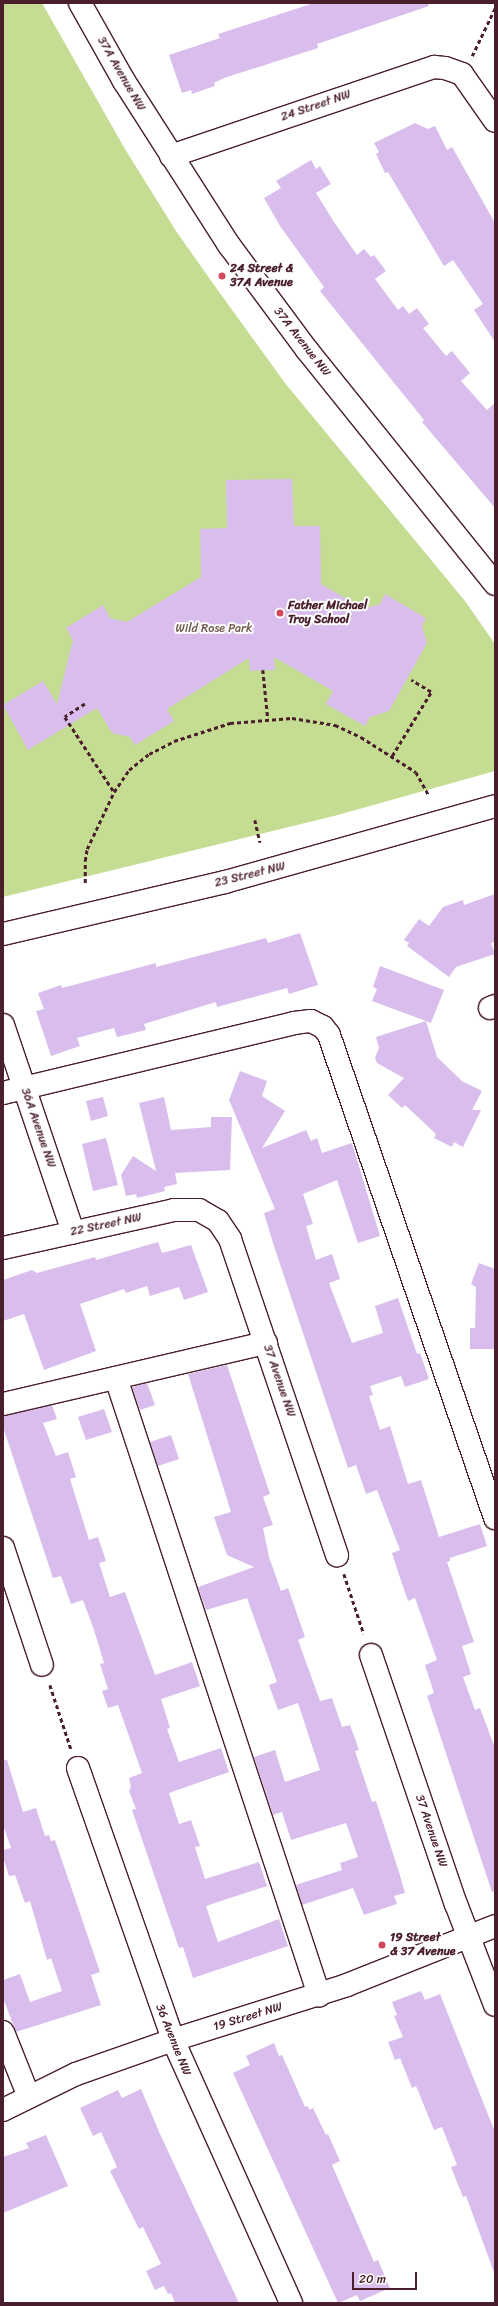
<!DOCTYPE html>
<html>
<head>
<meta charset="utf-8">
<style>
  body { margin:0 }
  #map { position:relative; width:498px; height:2306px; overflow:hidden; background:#fff; font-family:Sriracha,sans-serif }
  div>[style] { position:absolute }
  .green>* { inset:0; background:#c5dd93 }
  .building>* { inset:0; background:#d9beed }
  .path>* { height:2.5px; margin-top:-1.25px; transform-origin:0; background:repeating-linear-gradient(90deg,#4a1f2b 0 4px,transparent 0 7px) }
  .roads { filter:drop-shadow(1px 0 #4a1f2b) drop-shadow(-1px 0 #4a1f2b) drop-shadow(0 1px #4a1f2b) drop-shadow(0 -1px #4a1f2b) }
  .minor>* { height:22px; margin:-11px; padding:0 11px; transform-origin:11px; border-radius:11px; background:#fff }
  .dots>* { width:11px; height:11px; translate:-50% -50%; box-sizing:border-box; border:2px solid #fff; border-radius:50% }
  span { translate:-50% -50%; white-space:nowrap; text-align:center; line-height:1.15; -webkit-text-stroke:4px #fff; paint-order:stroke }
  .street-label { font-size:12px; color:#4a1f2b }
  .poi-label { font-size:12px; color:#4a1f2b; font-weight:700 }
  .left { translate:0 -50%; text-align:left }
  .park-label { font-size:12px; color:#6f584a }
  .frame { position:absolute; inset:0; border:4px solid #4a1f2b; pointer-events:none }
  .scale { position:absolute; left:352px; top:2272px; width:65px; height:18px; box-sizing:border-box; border:2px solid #4a1f2b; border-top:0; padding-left:5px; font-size:12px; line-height:14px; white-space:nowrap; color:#4a1f2b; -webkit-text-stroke:3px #fff; paint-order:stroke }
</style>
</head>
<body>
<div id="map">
  <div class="green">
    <div style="clip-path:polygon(3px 3px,42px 3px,125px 149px,176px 231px,212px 282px,285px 383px,465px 601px,495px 644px,495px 771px,334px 816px,3px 897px)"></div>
  </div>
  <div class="building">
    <div style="clip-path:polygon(314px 3px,428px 3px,429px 6px,317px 44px,318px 48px,224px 78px,214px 83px,215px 86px,192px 94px,191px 90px,182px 93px,169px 55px,220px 38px,218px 34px)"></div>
    <div style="clip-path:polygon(415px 123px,428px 129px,435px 126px,447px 150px,452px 147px,495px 223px,495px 342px,474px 310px,483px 304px,453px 260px,444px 266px,388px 172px,385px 173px,376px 154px,379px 152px,374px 143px)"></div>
    <div style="clip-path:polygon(311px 160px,316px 169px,320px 166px,331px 184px,316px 193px,334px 222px,357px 255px,364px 249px,371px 257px,374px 255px,386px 271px,375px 279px,398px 310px,403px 306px,409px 314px,417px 308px,429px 324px,423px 328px,446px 356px,452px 351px,470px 373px,461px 381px,487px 410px,495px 403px,495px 508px,422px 422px,424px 420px,320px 291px,324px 287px,280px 226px,264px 198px,281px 188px,276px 181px)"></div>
    <div style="clip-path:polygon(292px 479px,294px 526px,320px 526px,321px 584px,364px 609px,380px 604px,385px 594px,426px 618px,422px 626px,427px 643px,389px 711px,370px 717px,365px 726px,326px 704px,333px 691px,274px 657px,275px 670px,250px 671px,249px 658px,167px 709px,174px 721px,135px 745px,130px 737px,112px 733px,97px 708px,28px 750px,3px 705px,43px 681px,57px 704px,73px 640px,66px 628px,103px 605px,110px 618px,127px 622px,201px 577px,200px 529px,227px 528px,226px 480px)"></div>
    <div style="clip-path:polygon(495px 894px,495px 942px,491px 943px,495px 954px,456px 967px,449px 977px,407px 946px,409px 943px,404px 940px,419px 919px,429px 926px,443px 907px,463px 900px,464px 905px)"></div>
    <div style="clip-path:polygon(300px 933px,318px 985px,289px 994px,287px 988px,217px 1007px,216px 1002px,144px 1024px,146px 1030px,117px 1037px,114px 1028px,77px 1038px,80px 1046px,51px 1056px,36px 1011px,44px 1009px,38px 993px,61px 985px,62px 988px,156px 963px,156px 967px,266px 938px,268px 943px)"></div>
    <div style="clip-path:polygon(380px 966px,444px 990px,431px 1023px,426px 1021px,437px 1057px,462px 1081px,482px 1091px,472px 1110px,481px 1110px,463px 1147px,454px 1142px,452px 1147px,434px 1138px,436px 1134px,405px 1105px,402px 1108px,388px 1095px,404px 1078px,377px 1063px,375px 1058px,379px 1048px,376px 1037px,426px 1021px,372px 1001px,377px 989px,373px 987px)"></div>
    <div style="clip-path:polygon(240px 1071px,267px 1081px,262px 1096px,285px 1111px,262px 1148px,306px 1130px,311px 1141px,317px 1138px,322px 1153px,352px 1143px,380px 1236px,358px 1243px,337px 1180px,303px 1194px,313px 1224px,306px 1226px,316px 1260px,332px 1254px,340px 1279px,329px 1283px,352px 1343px,383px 1333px,375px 1306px,398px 1298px,417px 1354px,420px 1353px,429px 1379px,405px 1387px,401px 1376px,370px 1386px,373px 1395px,369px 1396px,380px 1430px,390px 1426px,408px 1484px,421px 1480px,439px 1537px,480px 1524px,487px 1546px,450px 1558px,450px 1561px,447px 1562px,474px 1642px,462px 1646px,471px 1674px,463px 1677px,475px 1710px,480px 1708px,495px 1748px,495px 1891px,492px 1892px,427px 1696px,434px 1693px,425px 1665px,437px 1660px,415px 1598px,408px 1601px,398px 1572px,392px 1553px,400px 1550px,377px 1490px,366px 1494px,356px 1465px,348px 1468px,273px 1243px,264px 1213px,275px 1209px,229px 1100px)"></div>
    <div style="clip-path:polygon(103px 1097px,108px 1116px,91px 1121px,86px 1101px)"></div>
    <div style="clip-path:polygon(164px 1097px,171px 1130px,211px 1127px,211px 1117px,232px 1117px,230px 1170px,175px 1173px,177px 1184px,164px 1187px,165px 1191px,137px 1198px,136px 1194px,126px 1196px,121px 1175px,133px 1156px,156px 1171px,139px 1103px)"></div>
    <div style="clip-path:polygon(106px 1138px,118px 1185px,93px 1191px,82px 1144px)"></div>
    <div style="clip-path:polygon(158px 1242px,162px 1253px,191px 1245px,208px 1292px,184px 1300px,179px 1287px,150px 1296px,147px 1286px,126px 1293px,124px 1289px,80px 1304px,96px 1351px,44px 1370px,24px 1314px,3px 1321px,3px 1280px,32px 1270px,37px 1273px,95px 1257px,96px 1260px)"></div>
    <div style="clip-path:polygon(479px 1263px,495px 1269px,495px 1349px,470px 1349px,470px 1328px,475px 1328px,476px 1287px,471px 1284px)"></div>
    <div style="clip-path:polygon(227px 1365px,270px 1494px,263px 1497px,273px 1525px,263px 1528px,269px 1557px,281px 1591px,288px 1588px,305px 1637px,298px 1640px,320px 1701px,332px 1698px,342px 1727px,350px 1725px,359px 1750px,355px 1751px,372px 1802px,376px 1801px,399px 1872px,405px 1893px,394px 1896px,397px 1904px,364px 1915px,353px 1888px,302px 1905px,296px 1885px,342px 1870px,340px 1863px,358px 1857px,346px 1823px,291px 1840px,282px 1812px,273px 1815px,254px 1757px,275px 1750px,285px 1782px,320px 1770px,298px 1703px,278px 1710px,269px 1685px,277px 1682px,247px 1598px,206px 1610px,198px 1587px,254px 1567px,227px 1555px,214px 1517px,231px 1512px,188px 1374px)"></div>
    <div style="clip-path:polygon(147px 1383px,155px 1405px,140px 1410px,132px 1387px)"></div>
    <div style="clip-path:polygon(52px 1405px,57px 1419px,43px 1423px,56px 1456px,68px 1452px,76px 1477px,70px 1479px,89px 1540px,98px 1537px,106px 1561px,99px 1563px,110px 1597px,125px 1592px,155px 1675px,192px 1662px,200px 1686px,161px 1699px,170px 1728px,167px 1729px,179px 1762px,221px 1748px,229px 1772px,169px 1793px,179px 1824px,191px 1820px,200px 1846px,195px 1847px,205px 1879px,259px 1862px,267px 1886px,206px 1906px,218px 1942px,279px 1919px,288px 1946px,193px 1978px,183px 1947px,179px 1948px,132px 1810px,136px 1809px,129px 1791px,131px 1787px,129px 1778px,142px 1773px,118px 1705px,108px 1708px,102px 1691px,108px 1689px,100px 1664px,104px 1663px,94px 1630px,83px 1600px,71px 1604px,61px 1576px,53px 1578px,3px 1427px,3px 1416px)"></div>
    <div style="clip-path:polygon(104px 1409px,112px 1432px,86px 1440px,78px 1417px)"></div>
    <div style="clip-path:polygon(171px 1435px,179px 1459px,158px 1466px,150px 1442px)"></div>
    <div style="clip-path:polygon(3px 1760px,7px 1760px,23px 1812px,36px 1808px,45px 1836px,49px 1835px,51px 1841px,55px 1840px,100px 1972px,91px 1975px,101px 2005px,16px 2032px,3px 1998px,3px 1980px,20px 1974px,30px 2002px,62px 1991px,51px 1958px,47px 1960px,30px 1901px,25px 1903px,15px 1875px,9px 1876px,3px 1857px,3px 1850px,11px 1848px,3px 1825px)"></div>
    <div style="clip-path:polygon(421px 1991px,425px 2000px,440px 1994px,495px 2132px,495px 2275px,466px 2196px,463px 2197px,451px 2167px,457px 2165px,442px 2127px,434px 2130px,416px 2086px,412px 2088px,400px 2058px,395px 2060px,388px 2042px,403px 2037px,394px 2016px,397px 2015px,392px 2002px)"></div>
    <div style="clip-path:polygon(274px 2043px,279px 2056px,282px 2055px,305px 2107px,308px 2106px,309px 2110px,313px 2108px,326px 2135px,328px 2134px,340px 2161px,332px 2165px,374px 2262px,378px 2260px,390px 2288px,360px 2301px,357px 2295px,338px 2303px,233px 2073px,250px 2065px,246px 2056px)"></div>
    <div style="clip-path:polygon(141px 2089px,160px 2134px,239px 2303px,175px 2303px,171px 2293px,168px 2294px,164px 2286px,155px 2290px,146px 2271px,161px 2264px,143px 2227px,139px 2229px,110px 2171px,117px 2167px,101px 2132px,93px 2136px,80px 2108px,118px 2090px,122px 2098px)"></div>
    <div style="clip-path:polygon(46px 2135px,68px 2186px,3px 2213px,3px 2157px,29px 2148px,26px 2143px)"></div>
  </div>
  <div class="path">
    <div style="left:472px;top:56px;width:53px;rotate:-64.4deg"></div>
    <div style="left:263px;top:670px;width:49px;rotate:84.2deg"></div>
    <div style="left:85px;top:704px;width:24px;rotate:147deg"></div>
    <div style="left:65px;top:717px;width:90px;rotate:56.8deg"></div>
    <div style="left:392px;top:756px;width:75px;rotate:-58.6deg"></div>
    <div style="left:431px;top:692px;width:23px;rotate:-149deg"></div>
    <div style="left:255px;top:820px;width:23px;rotate:77deg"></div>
    <div style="left:85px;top:883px;width:22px;rotate:-90deg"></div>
    <div style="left:85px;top:861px;width:12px;rotate:-81deg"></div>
    <div style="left:87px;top:849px;width:63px;rotate:-64.7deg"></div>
    <div style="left:114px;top:792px;width:27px;rotate:-56deg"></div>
    <div style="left:129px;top:770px;width:26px;rotate:-39deg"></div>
    <div style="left:149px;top:754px;width:28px;rotate:-27deg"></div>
    <div style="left:174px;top:741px;width:59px;rotate:-17.8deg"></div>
    <div style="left:230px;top:723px;width:62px;rotate:-4.6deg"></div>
    <div style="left:292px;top:718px;width:44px;rotate:9.2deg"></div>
    <div style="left:335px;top:725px;width:29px;rotate:25deg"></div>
    <div style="left:361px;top:737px;width:65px;rotate:32.5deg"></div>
    <div style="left:416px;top:772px;width:26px;rotate:61deg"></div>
    <div style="left:344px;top:1574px;width:63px;rotate:71.6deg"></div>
    <div style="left:50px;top:1685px;width:67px;rotate:71.8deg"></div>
  </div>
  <div class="roads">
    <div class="minor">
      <div style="left:80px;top:3px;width:90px;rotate:60.6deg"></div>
      <div style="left:124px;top:81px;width:195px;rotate:57.4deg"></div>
      <div style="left:229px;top:245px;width:131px;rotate:53.4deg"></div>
      <div style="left:307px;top:350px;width:300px;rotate:51.2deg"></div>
      <div style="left:171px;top:156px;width:278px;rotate:-18.7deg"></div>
      <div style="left:434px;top:67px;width:11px;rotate:5deg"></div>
      <div style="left:445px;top:68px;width:18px;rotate:19deg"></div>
      <div style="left:462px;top:74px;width:57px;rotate:54.9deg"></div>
      <div style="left:3px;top:934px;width:228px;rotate:-13.2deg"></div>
      <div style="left:225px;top:882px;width:280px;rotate:-15.7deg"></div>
      <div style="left:490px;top:1008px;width:5px;rotate:-22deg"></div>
      <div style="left:3px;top:1025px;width:219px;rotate:71.3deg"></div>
      <div style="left:3px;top:1093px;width:299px;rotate:-13.5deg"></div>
      <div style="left:294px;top:1023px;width:17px;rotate:-7deg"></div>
      <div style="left:311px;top:1021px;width:13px;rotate:27deg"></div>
      <div style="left:323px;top:1027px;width:10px;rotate:53deg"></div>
      <div style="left:329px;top:1035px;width:511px;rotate:71.03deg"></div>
      <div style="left:3px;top:1248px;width:175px;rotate:-12.5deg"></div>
      <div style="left:174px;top:1210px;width:25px"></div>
      <div style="left:199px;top:1210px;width:22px;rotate:30deg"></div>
      <div style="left:218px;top:1221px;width:22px;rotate:56deg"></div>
      <div style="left:230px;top:1239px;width:334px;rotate:71.3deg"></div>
      <div style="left:116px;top:1378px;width:650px;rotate:71.79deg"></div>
      <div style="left:3px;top:1404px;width:270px;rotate:-13.1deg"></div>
      <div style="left:3px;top:1548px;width:123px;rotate:71.6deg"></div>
      <div style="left:371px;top:1655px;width:263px;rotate:71.2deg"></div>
      <div style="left:456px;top:1904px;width:108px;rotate:68.9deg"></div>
      <div style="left:78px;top:1768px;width:288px;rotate:70.7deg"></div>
      <div style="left:173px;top:2040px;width:288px;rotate:65.8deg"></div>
      <div style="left:3px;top:2032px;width:70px;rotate:68.2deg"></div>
      <div style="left:3px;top:2110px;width:81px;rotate:-26.3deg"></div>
      <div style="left:76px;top:2074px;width:103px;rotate:-19.3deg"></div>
      <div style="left:173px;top:2040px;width:182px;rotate:-17.5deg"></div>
      <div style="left:347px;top:1985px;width:159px;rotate:-21.7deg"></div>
    </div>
  </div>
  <div class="dots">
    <div style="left:222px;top:276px;background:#d1495b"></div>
    <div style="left:280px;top:613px;background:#d1495b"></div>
    <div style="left:382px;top:1945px;background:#d1495b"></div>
  </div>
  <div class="street-label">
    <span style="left:121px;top:74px;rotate:60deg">37A Avenue NW</span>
    <span style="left:316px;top:106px;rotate:-19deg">24 Street NW</span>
    <span style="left:302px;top:342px;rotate:52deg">37A Avenue NW</span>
    <span style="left:250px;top:875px;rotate:-14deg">23 Street NW</span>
    <span style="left:38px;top:1128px;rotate:71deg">36A Avenue NW</span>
    <span style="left:106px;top:1225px;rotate:-12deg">22 Street NW</span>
    <span style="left:279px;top:1381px;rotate:71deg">37 Avenue NW</span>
    <span style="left:431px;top:1831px;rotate:71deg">37 Avenue NW</span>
    <span style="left:248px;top:2017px;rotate:-17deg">19 Street NW</span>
    <span style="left:173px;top:2040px;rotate:68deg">36 Avenue NW</span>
  </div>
  <div class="poi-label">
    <span class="left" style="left:230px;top:276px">24 Street &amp;<br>37A Avenue</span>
    <span class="left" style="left:288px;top:613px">Father Michael<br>Troy School</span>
    <span class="left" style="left:390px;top:1945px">19 Street<br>&amp; 37 Avenue</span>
  </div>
  <div class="park-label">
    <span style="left:214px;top:629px">Wild Rose Park</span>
  </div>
  <div class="frame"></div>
  <div class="scale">20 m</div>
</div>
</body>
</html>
